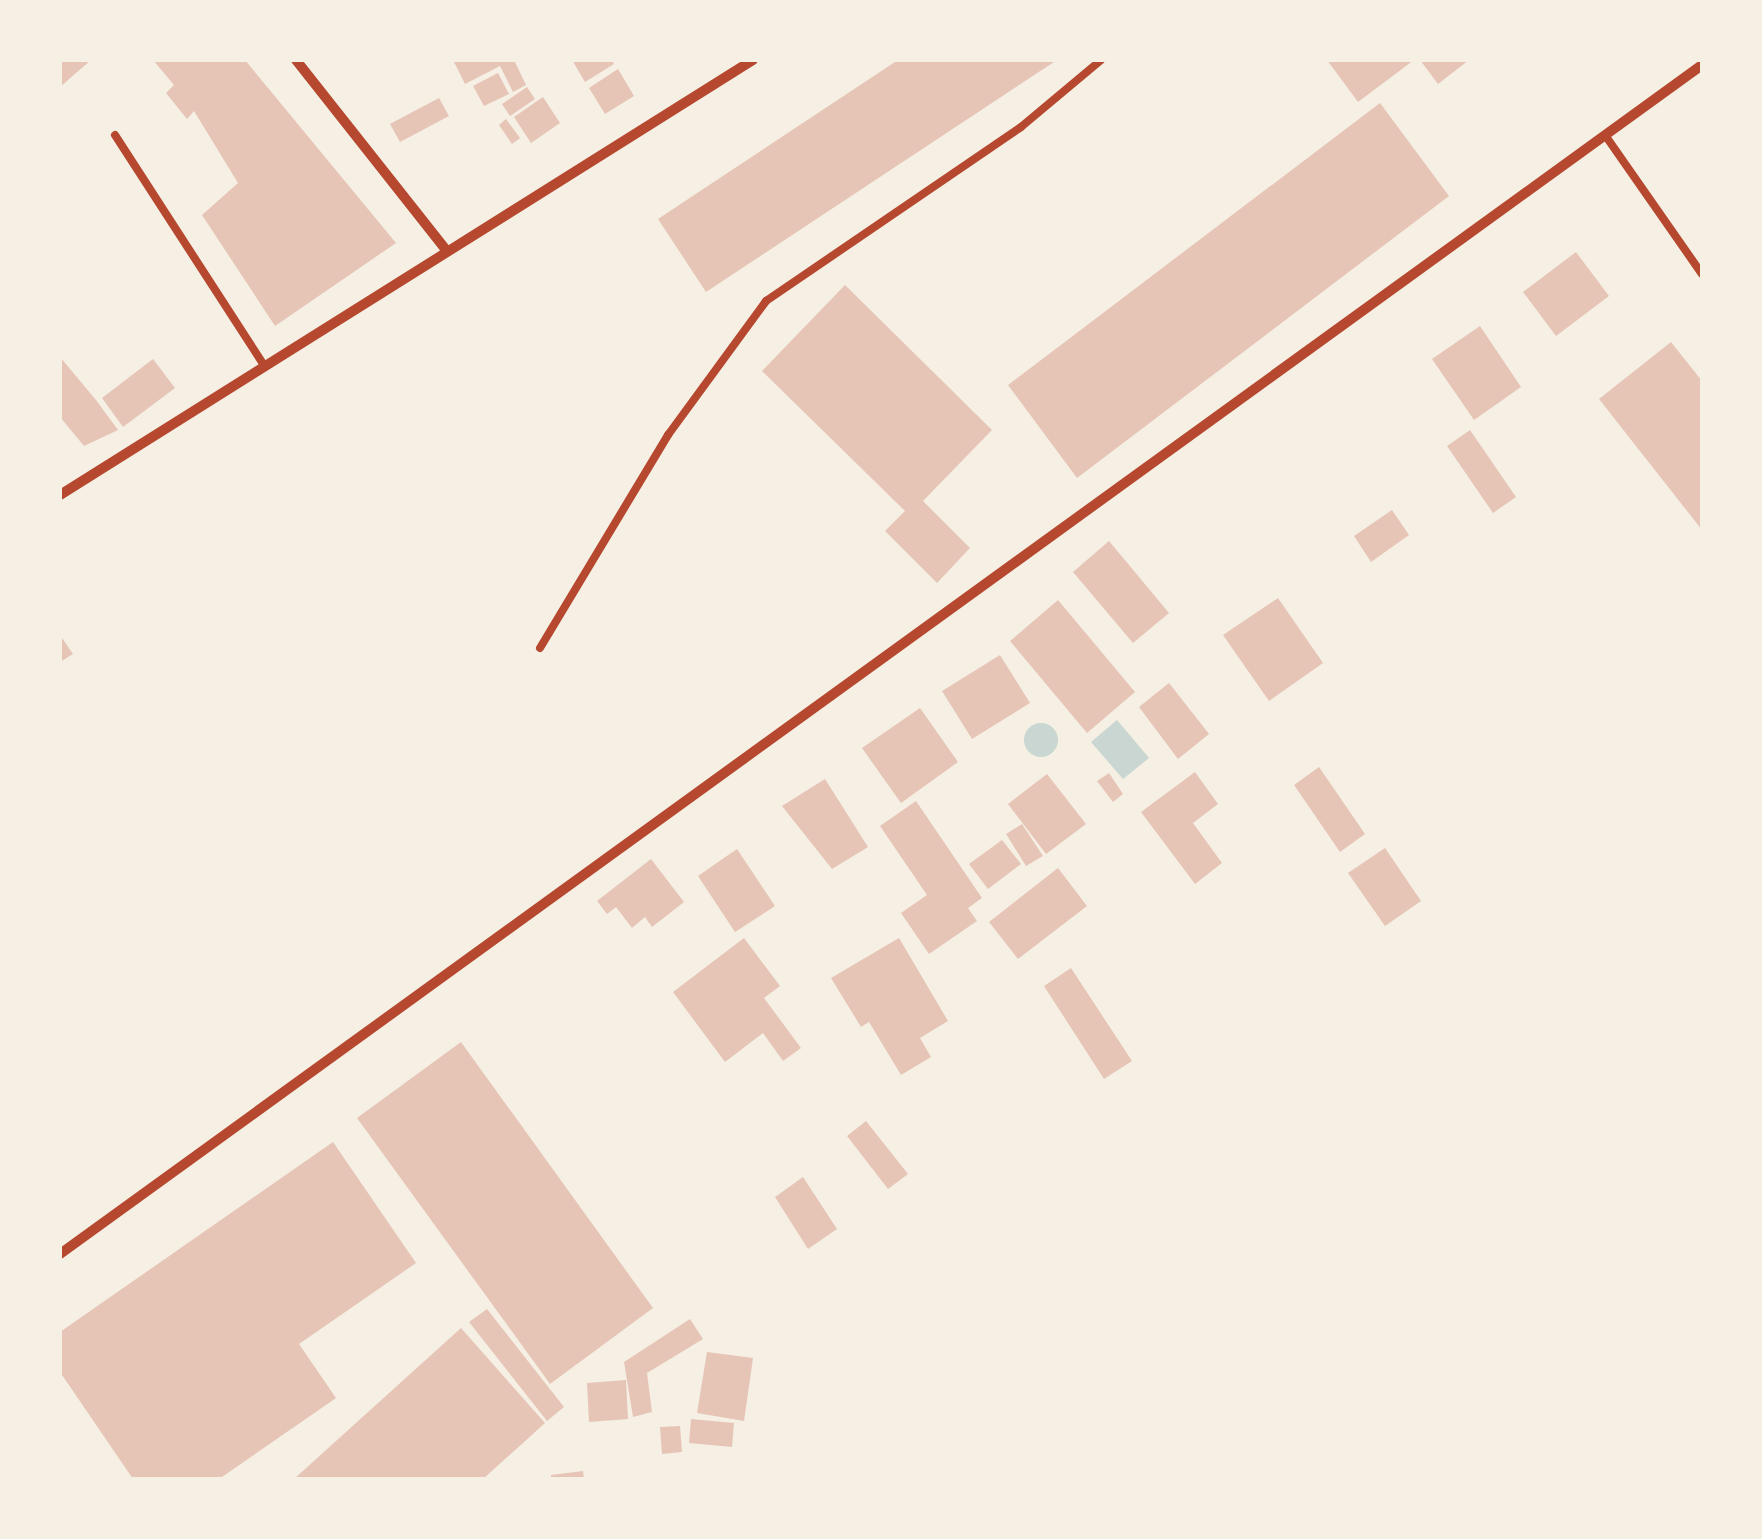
<!DOCTYPE html>
<html>
<head>
<meta charset="utf-8">
<style>
  body { margin:0 }
  #map { position:relative; width:1762px; height:1539px; overflow:hidden; background:#f6efe4; font-family:"Source Serif 4",serif }
  div>[style] { position:absolute }
  .water>* { inset:0; background:#c9d6d2 }
  .round { border-radius:50% }
  .building>* { inset:0; background:#e6c5b7 }
  .service>* { height:8px; margin:-4px; padding:0 4px; transform-origin:4px; border-radius:4px; background:#b5482f }
  .minor>* { height:10px; margin:-5px; padding:0 5px; transform-origin:5px; border-radius:5px; background:#b5482f }
  span { translate:-50% -50%; white-space:nowrap; text-align:center; line-height:1.15; -webkit-text-stroke:8px #f6efe4; paint-order:stroke }
  .frame { position:absolute; inset:0; border:62px solid #f6efe4; pointer-events:none }
</style>
</head>
<body>
<div id="map">
  <div class="water">
    <div style="clip-path:polygon(1117px 720px,1149px 758px,1123px 779px,1091px 742px)"></div>
    <div class="round" style="left:1024px;top:723px;width:34px;height:34px"></div>
  </div>
  <div class="building">
    <div style="clip-path:polygon(60px 60px,91px 60px,60px 87px)"></div>
    <div style="clip-path:polygon(153px 60px,245px 60px,396px 243px,275px 326px,202px 215px,238px 183px,194px 111px,187px 119px,166px 93px,174px 85px)"></div>
    <div style="clip-path:polygon(453px 60px,514px 60px,526px 85px,513px 92px,500px 66px,465px 84px)"></div>
    <div style="clip-path:polygon(572px 60px,612px 60px,614px 64px,585px 82px)"></div>
    <div style="clip-path:polygon(898px 60px,1057px 60px,706px 292px,658px 219px)"></div>
    <div style="clip-path:polygon(1327px 60px,1414px 60px,1358px 102px)"></div>
    <div style="clip-path:polygon(1420px 60px,1469px 60px,1438px 84px)"></div>
    <div style="clip-path:polygon(618px 69px,634px 96px,605px 114px,589px 88px)"></div>
    <div style="clip-path:polygon(498px 73px,509px 94px,484px 106px,473px 86px)"></div>
    <div style="clip-path:polygon(527px 87px,535px 99px,510px 116px,502px 104px)"></div>
    <div style="clip-path:polygon(543px 97px,560px 123px,531px 143px,514px 117px)"></div>
    <div style="clip-path:polygon(439px 98px,449px 116px,400px 142px,390px 124px)"></div>
    <div style="clip-path:polygon(1380px 103px,1449px 196px,1077px 478px,1008px 385px)"></div>
    <div style="clip-path:polygon(506px 119px,520px 138px,512px 144px,499px 125px)"></div>
    <div style="clip-path:polygon(1576px 252px,1609px 296px,1556px 336px,1523px 292px)"></div>
    <div style="clip-path:polygon(845px 285px,992px 430px,923px 501px,970px 548px,937px 583px,885px 531px,905px 511px,762px 371px)"></div>
    <div style="clip-path:polygon(1480px 326px,1521px 387px,1474px 420px,1432px 359px)"></div>
    <div style="clip-path:polygon(1671px 342px,1702px 381px,1702px 530px,1599px 399px)"></div>
    <div style="clip-path:polygon(60px 357px,96px 400px,118px 430px,84px 446px,60px 417px)"></div>
    <div style="clip-path:polygon(153px 359px,175px 388px,123px 427px,102px 398px)"></div>
    <div style="clip-path:polygon(1470px 430px,1516px 497px,1493px 513px,1447px 446px)"></div>
    <div style="clip-path:polygon(1392px 510px,1409px 535px,1371px 562px,1354px 536px)"></div>
    <div style="clip-path:polygon(1109px 541px,1169px 613px,1133px 643px,1073px 572px)"></div>
    <div style="clip-path:polygon(1278px 598px,1323px 663px,1269px 701px,1223px 635px)"></div>
    <div style="clip-path:polygon(1058px 600px,1135px 692px,1087px 733px,1010px 641px)"></div>
    <div style="clip-path:polygon(60px 635px,73px 654px,60px 662px)"></div>
    <div style="clip-path:polygon(1000px 655px,1030px 703px,972px 739px,942px 691px)"></div>
    <div style="clip-path:polygon(1169px 683px,1209px 734px,1178px 759px,1139px 707px)"></div>
    <div style="clip-path:polygon(920px 708px,958px 762px,901px 803px,862px 748px)"></div>
    <div style="clip-path:polygon(1319px 767px,1365px 834px,1340px 852px,1294px 785px)"></div>
    <div style="clip-path:polygon(1195px 772px,1218px 804px,1193px 823px,1222px 863px,1195px 884px,1141px 812px)"></div>
    <div style="clip-path:polygon(1109px 773px,1123px 794px,1113px 802px,1097px 781px)"></div>
    <div style="clip-path:polygon(1047px 774px,1086px 824px,1046px 854px,1008px 804px)"></div>
    <div style="clip-path:polygon(825px 779px,868px 847px,832px 869px,782px 806px)"></div>
    <div style="clip-path:polygon(916px 801px,982px 898px,968px 908px,977px 921px,929px 954px,901px 913px,927px 895px,880px 826px)"></div>
    <div style="clip-path:polygon(1022px 824px,1043px 856px,1026px 866px,1006px 834px)"></div>
    <div style="clip-path:polygon(1002px 840px,1021px 864px,988px 889px,969px 864px)"></div>
    <div style="clip-path:polygon(1385px 848px,1421px 901px,1385px 926px,1348px 873px)"></div>
    <div style="clip-path:polygon(737px 849px,775px 906px,735px 932px,698px 876px)"></div>
    <div style="clip-path:polygon(651px 859px,684px 902px,652px 927px,645px 917px,632px 928px,616px 907px,607px 914px,597px 901px)"></div>
    <div style="clip-path:polygon(1058px 868px,1087px 906px,1018px 959px,989px 922px)"></div>
    <div style="clip-path:polygon(744px 938px,780px 986px,764px 998px,801px 1048px,783px 1061px,763px 1033px,725px 1062px,673px 992px)"></div>
    <div style="clip-path:polygon(899px 938px,948px 1021px,920px 1038px,931px 1057px,901px 1075px,869px 1022px,861px 1027px,831px 978px)"></div>
    <div style="clip-path:polygon(1071px 968px,1132px 1061px,1104px 1079px,1044px 986px)"></div>
    <div style="clip-path:polygon(461px 1042px,653px 1308px,550px 1384px,357px 1118px)"></div>
    <div style="clip-path:polygon(866px 1121px,908px 1174px,888px 1189px,847px 1136px)"></div>
    <div style="clip-path:polygon(333px 1142px,416px 1263px,299px 1344px,336px 1398px,219px 1479px,133px 1479px,60px 1372px,60px 1332px)"></div>
    <div style="clip-path:polygon(803px 1177px,837px 1229px,808px 1249px,775px 1197px)"></div>
    <div style="clip-path:polygon(487px 1309px,564px 1407px,547px 1421px,469px 1322px)"></div>
    <div style="clip-path:polygon(690px 1319px,703px 1339px,647px 1373px,652px 1412px,633px 1417px,624px 1362px)"></div>
    <div style="clip-path:polygon(461px 1328px,545px 1423px,483px 1479px,294px 1479px)"></div>
    <div style="clip-path:polygon(707px 1352px,753px 1358px,744px 1421px,697px 1413px)"></div>
    <div style="clip-path:polygon(626px 1380px,628px 1419px,589px 1422px,587px 1383px)"></div>
    <div style="clip-path:polygon(691px 1419px,734px 1423px,732px 1447px,689px 1443px)"></div>
    <div style="clip-path:polygon(680px 1426px,682px 1452px,662px 1454px,660px 1427px)"></div>
    <div style="clip-path:polygon(583px 1471px,584px 1479px,551px 1479px,551px 1475px)"></div>
  </div>
  <div class="service">
    <div style="left:115px;top:135px;width:276px;rotate:57.1deg"></div>
    <div style="left:1605px;top:135px;width:169px;rotate:55.1deg"></div>
    <div style="left:540px;top:648px;width:249px;rotate:-59deg"></div>
    <div style="left:668px;top:435px;width:166px;rotate:-53.8deg"></div>
    <div style="left:766px;top:301px;width:309px;rotate:-34.3deg"></div>
    <div style="left:1021px;top:127px;width:104px;rotate:-39.9deg"></div>
  </div>
  <div class="minor">
    <div style="left:296px;top:60px;width:242px;rotate:51.7deg"></div>
    <div style="left:60px;top:495px;width:818px;rotate:-32.12deg"></div>
    <div style="left:60px;top:1254px;width:2027px;rotate:-35.91deg"></div>
  </div>
  <div class="frame"></div>
</div>
</body>
</html>
